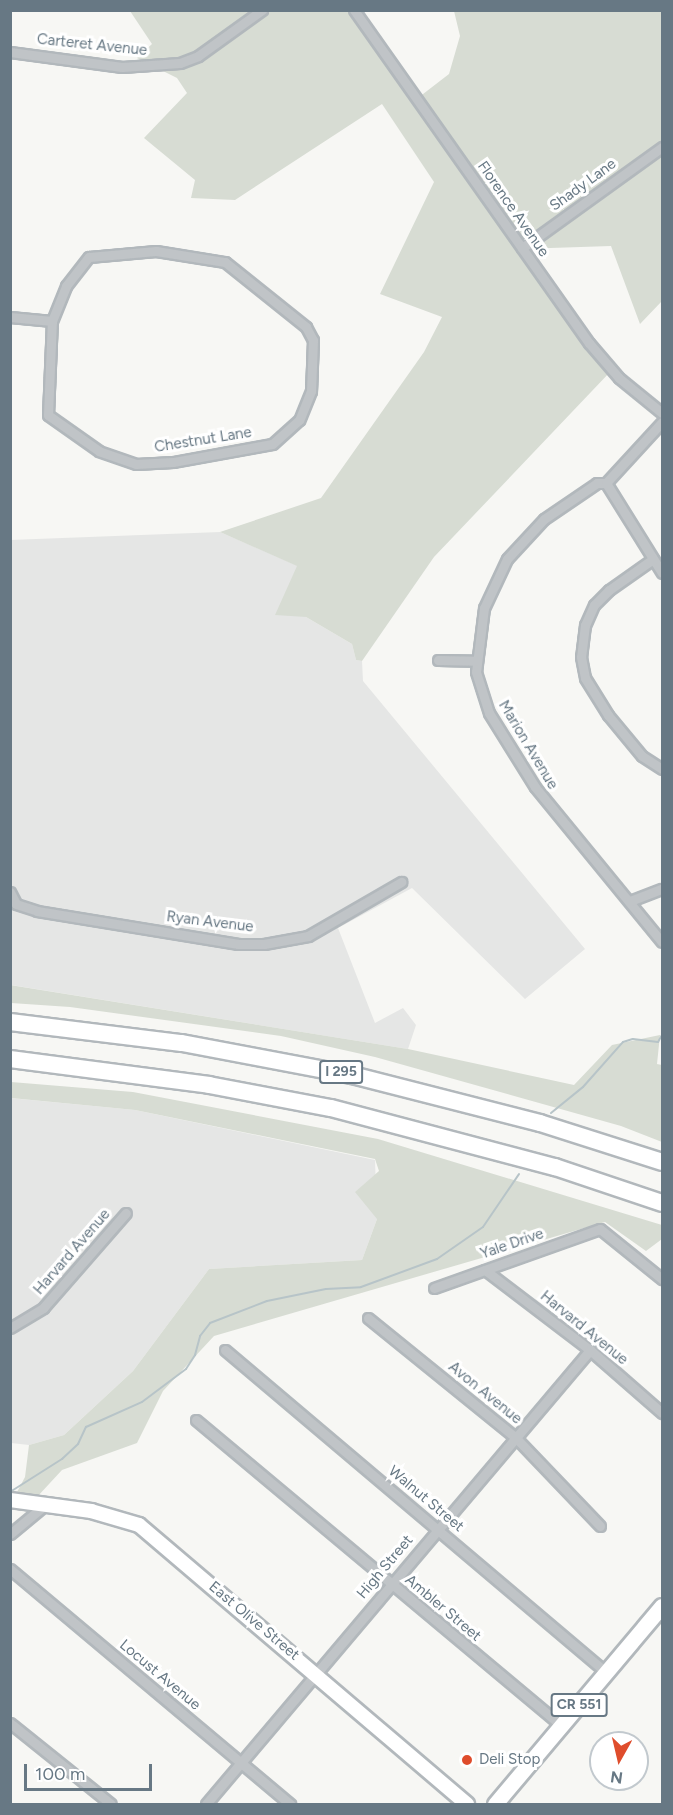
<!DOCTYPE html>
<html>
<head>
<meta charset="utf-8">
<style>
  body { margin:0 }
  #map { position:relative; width:673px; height:1815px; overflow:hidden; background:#f7f7f4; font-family:Figtree,sans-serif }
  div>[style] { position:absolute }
  .built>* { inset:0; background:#e5e6e5 }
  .green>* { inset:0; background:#d7dcd3 }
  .stream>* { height:2px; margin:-1px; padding:0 1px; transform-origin:1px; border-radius:1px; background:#b7c4c8 }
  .roads { filter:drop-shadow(2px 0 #b2b8bc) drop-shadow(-2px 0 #b2b8bc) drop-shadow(0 2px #b2b8bc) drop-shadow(0 -2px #b2b8bc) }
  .street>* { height:9px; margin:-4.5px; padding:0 4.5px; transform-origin:4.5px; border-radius:4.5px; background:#c0c4c7 }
  .secondary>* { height:14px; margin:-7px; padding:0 7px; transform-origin:7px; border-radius:7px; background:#fff }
  .primary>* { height:15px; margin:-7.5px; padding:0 7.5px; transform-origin:7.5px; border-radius:7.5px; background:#fff }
  .highway>* { height:16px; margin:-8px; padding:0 8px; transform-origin:8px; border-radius:8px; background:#fff }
  .dots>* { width:16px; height:16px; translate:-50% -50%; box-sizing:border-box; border:3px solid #fff; border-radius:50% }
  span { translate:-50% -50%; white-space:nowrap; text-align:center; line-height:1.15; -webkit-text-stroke:6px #fff; paint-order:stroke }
  .shield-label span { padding:2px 4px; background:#fff; border:2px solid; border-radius:4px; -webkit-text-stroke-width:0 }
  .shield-label { font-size:14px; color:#677884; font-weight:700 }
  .street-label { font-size:15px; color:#677884 }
  .poi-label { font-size:15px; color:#677884 }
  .left { translate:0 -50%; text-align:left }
  .frame { position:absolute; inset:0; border:12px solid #677884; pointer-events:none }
  .north { position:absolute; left:589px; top:1731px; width:60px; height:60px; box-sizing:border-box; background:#fff; border:2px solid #c2c9ce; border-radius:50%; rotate:188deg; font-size:16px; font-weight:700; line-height:24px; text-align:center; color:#677884 }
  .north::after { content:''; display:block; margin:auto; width:21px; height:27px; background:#df4d2c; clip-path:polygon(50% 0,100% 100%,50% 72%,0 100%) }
  .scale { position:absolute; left:24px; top:1764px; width:128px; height:27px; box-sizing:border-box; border:3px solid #677884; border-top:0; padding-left:8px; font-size:18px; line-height:21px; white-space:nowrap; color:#677884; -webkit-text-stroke:4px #fff; paint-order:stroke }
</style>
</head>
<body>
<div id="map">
  <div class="built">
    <div style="clip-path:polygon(220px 532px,298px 566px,306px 617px,352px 644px,356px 660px,362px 661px,363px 681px,585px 949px,525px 999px,412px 888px,338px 928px,375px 1023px,403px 1008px,416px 1025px,408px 1049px,11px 985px,10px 540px)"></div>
    <div style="clip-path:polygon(10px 1098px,135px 1110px,375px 1160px,377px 1219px,362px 1260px,209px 1269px,133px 1371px,64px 1435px,29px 1445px,11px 1443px)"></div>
  </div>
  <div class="green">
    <div style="clip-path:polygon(130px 11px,352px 11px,414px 101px,449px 74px,460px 36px,454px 11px,662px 11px,662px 301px,640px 324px,611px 246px,520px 249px,611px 371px,434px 557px,362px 661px,356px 660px,352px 644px,306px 617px,275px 615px,297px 566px,220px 532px,321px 498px,424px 352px,442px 317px,380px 294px,434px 182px,382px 104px,235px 200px,191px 198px,195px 180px,144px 138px,187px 93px,177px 78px,137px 58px,152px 44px)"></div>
    <div style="clip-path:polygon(10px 985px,408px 1049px,574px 1085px,612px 1045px,660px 1035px,657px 1064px,662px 1065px,662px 1142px,621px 1126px,375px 1057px,281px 1036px,70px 1007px,11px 1003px)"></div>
    <div style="clip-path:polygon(11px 1082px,133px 1092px,378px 1139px,662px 1225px,662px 1239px,646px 1251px,605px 1222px,214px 1336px,163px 1391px,137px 1443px,62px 1470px,37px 1497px,16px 1494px,25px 1477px,29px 1445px,64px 1435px,133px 1371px,209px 1269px,362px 1260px,377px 1219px,355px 1192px,379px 1171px,375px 1159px,135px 1110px,11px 1098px)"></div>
  </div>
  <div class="stream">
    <div style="left:551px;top:1113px;width:41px;rotate:-39.1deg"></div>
    <div style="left:583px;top:1087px;width:60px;rotate:-48.4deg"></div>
    <div style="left:623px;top:1042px;width:10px;rotate:-17deg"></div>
    <div style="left:633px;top:1039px;width:25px;rotate:7deg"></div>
    <div style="left:658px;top:1042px;width:8px;rotate:-60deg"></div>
    <div style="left:10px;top:1492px;width:62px;rotate:-32.4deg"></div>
    <div style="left:62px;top:1459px;width:22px;rotate:-43deg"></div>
    <div style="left:78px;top:1444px;width:19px;rotate:-65deg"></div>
    <div style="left:86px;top:1427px;width:61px;rotate:-24.1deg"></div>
    <div style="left:142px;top:1402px;width:55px;rotate:-36.9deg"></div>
    <div style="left:186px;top:1369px;width:17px;rotate:-57deg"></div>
    <div style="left:195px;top:1355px;width:20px;rotate:-75deg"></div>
    <div style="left:200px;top:1336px;width:16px;rotate:-52deg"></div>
    <div style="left:210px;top:1323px;width:61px;rotate:-21.1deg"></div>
    <div style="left:267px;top:1301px;width:60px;rotate:-11.5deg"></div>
    <div style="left:326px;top:1289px;width:35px;rotate:-3deg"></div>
    <div style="left:361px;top:1287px;width:81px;rotate:-20.2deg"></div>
    <div style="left:437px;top:1259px;width:56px;rotate:-34.8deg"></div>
    <div style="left:483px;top:1227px;width:64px;rotate:-55.8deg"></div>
  </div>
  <div class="roads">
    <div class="street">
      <div style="left:354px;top:10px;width:408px;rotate:54.8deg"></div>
      <div style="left:589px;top:343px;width:46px;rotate:49.4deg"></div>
      <div style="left:619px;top:378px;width:55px;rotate:39.1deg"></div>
      <div style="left:10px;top:52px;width:113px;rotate:7.6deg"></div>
      <div style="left:122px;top:67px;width:58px;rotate:-3.9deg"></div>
      <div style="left:180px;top:63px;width:19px;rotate:-21deg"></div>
      <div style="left:198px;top:56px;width:79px;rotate:-35.7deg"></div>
      <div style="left:522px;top:248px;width:173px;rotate:-35.8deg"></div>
      <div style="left:156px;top:251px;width:70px;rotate:9.1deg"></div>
      <div style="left:225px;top:262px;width:104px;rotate:38.7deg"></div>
      <div style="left:306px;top:327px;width:15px;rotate:62deg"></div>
      <div style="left:313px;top:340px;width:51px;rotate:92.2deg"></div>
      <div style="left:311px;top:391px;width:31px;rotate:112deg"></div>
      <div style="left:299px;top:420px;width:36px;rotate:138deg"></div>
      <div style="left:272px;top:444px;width:101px;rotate:169.7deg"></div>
      <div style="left:173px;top:462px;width:37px;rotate:177deg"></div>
      <div style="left:136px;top:464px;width:39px;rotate:-161deg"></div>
      <div style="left:99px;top:451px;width:62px;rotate:-144.8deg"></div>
      <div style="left:48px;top:415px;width:94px;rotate:-87.6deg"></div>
      <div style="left:52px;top:321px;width:38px;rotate:-68deg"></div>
      <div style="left:66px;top:286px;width:37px;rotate:-52deg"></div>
      <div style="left:89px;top:257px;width:67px;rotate:-5.1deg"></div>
      <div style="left:10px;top:317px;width:42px;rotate:5.4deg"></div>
      <div style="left:662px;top:422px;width:83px;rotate:132.6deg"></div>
      <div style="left:606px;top:483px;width:9px;rotate:180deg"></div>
      <div style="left:597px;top:483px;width:64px;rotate:145.8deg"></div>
      <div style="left:544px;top:519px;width:54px;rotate:132.8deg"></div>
      <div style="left:507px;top:559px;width:54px;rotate:115.1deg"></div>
      <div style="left:484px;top:608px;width:64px;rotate:97.1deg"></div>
      <div style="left:476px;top:672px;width:43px;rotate:72.4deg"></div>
      <div style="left:489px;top:713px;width:87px;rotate:58.1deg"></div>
      <div style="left:535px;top:787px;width:200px;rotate:50.7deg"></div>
      <div style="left:606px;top:483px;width:106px;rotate:58.1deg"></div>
      <div style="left:653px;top:559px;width:54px;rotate:144.8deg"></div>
      <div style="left:609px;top:590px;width:21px;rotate:135deg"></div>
      <div style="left:594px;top:605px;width:22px;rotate:114deg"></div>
      <div style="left:585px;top:625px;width:32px;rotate:97deg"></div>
      <div style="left:581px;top:657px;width:21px;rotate:79deg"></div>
      <div style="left:585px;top:678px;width:44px;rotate:58.1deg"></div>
      <div style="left:608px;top:715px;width:53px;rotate:50.3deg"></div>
      <div style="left:642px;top:756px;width:24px;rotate:33deg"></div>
      <div style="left:438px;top:660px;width:39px;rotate:1deg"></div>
      <div style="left:10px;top:892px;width:13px;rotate:63deg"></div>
      <div style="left:16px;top:904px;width:22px;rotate:18deg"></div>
      <div style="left:37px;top:911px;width:204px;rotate:9.3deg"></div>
      <div style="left:238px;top:944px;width:26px"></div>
      <div style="left:264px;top:944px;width:45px;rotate:-10.3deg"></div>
      <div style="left:308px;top:936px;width:108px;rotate:-30.1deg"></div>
      <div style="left:630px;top:901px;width:34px;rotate:-21deg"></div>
      <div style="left:485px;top:1270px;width:132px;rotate:37.3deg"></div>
      <div style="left:590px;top:1350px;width:96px;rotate:41.2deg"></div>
      <div style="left:434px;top:1288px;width:176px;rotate:-19.6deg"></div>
      <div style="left:600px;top:1229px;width:80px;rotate:38.9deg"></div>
      <div style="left:368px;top:1318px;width:189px;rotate:39deg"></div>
      <div style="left:515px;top:1437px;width:123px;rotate:46.3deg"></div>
      <div style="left:10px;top:1328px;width:39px;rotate:-31deg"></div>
      <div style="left:43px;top:1308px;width:126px;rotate:-48.9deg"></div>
      <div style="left:225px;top:1350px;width:500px;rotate:40.22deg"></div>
      <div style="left:196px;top:1420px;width:477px;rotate:39.9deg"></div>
      <div style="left:10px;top:1534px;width:45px;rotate:-39.6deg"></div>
      <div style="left:10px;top:1569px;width:366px;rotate:40deg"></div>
      <div style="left:10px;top:1723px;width:129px;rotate:38.7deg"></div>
      <div style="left:206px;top:1804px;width:595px;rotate:-49.77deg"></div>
    </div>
    <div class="secondary">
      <div style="left:10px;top:1500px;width:82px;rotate:7.7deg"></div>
      <div style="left:91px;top:1511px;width:50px;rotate:16.3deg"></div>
      <div style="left:139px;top:1525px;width:431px;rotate:40.4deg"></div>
    </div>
    <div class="primary">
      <div style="left:495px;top:1804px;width:259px;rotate:-49.9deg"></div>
    </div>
    <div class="highway">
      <div style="left:10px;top:1022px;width:173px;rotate:7deg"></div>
      <div style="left:182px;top:1043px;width:173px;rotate:10.7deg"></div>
      <div style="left:352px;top:1075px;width:194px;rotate:14.3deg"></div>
      <div style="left:540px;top:1123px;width:128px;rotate:17.7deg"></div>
      <div style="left:10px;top:1059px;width:201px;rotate:7.4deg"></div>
      <div style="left:209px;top:1085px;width:124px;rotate:10.7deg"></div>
      <div style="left:331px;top:1108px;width:232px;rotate:14.8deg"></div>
      <div style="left:555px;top:1167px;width:113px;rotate:18.6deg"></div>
    </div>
  </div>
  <div class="dots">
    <div style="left:467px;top:1760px;background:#df4d2c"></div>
  </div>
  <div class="shield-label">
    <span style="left:341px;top:1072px">I 295</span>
    <span style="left:579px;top:1705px">CR 551</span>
  </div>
  <div class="street-label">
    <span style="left:92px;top:45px;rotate:6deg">Carteret Avenue</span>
    <span style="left:583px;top:185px;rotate:-36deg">Shady Lane</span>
    <span style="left:513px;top:209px;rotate:55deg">Florence Avenue</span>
    <span style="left:203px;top:440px;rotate:-9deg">Chestnut Lane</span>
    <span style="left:528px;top:745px;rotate:59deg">Marion Avenue</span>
    <span style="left:210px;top:922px;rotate:7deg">Ryan Avenue</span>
    <span style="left:512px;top:1244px;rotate:-19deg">Yale Drive</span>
    <span style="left:72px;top:1252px;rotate:-49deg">Harvard Avenue</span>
    <span style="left:584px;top:1328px;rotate:39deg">Harvard Avenue</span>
    <span style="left:485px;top:1393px;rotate:39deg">Avon Avenue</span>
    <span style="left:426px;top:1499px;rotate:40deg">Walnut Street</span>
    <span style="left:385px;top:1567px;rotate:-50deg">High Street</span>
    <span style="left:443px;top:1608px;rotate:40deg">Ambler Street</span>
    <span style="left:254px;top:1621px;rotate:40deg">East Olive Street</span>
    <span style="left:160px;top:1675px;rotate:40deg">Locust Avenue</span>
  </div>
  <div class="poi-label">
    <span class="left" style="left:479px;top:1760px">Deli Stop</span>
  </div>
  <div class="frame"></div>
  <div class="north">N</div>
  <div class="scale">100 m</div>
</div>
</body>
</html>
